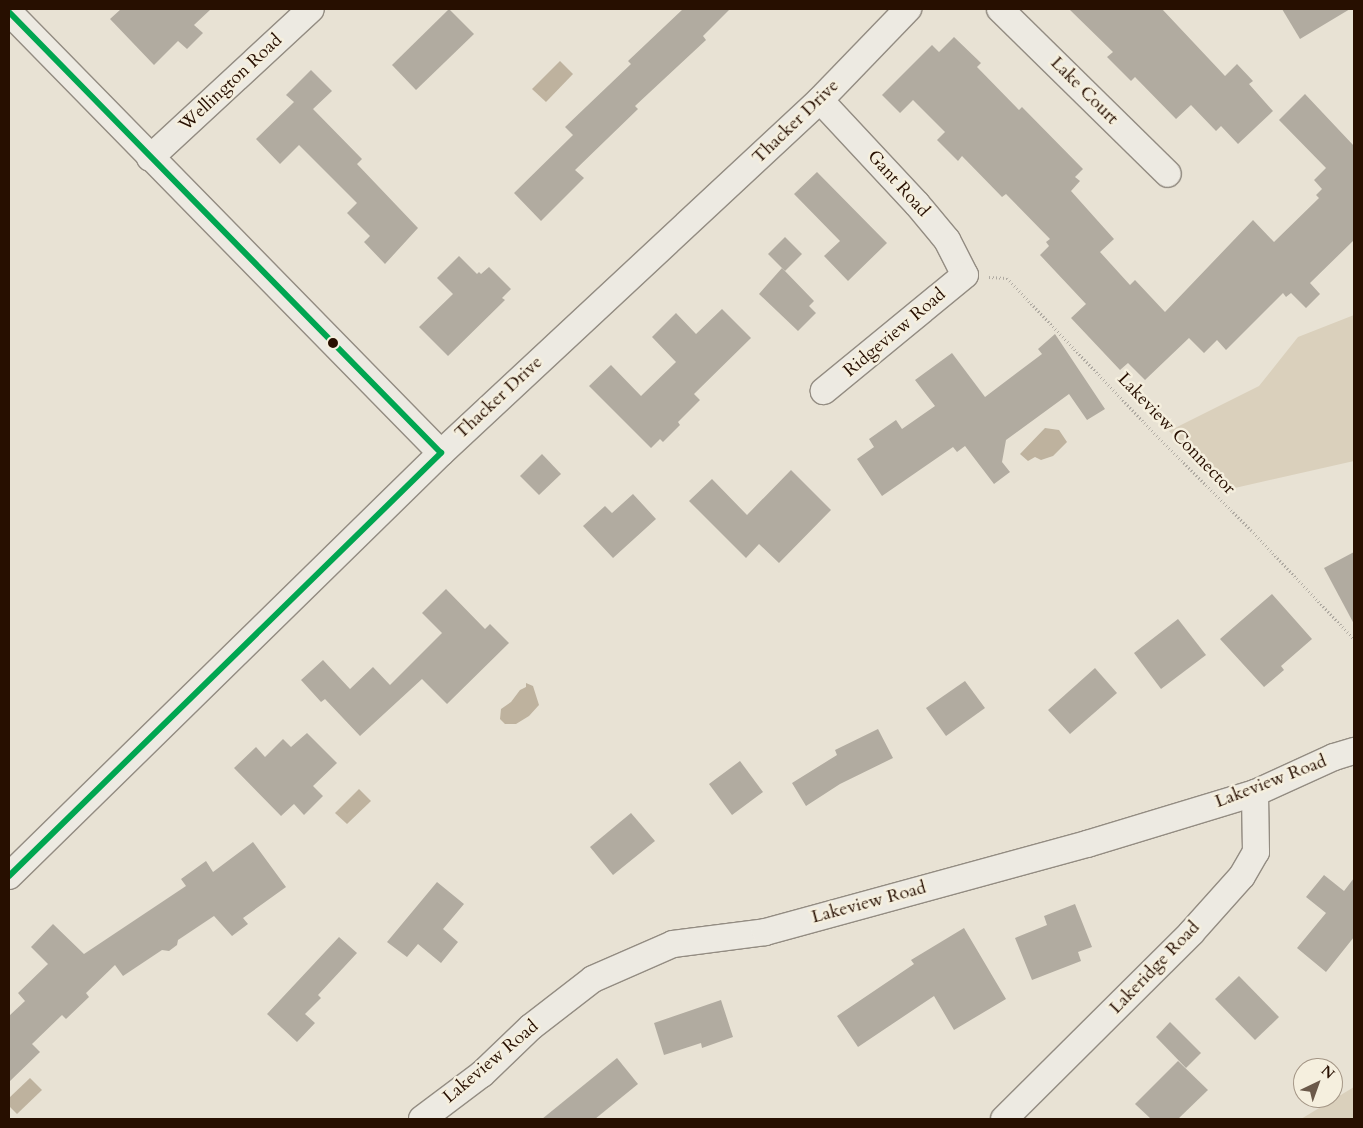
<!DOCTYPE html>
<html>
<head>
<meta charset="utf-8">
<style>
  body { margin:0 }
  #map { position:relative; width:1363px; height:1128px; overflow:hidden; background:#e8e2d4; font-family:Cardo,serif }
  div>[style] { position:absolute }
  .green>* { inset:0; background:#dad0bc }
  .water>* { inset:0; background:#beb29e }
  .building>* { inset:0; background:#b1aba0 }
  .path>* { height:3px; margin-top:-1.5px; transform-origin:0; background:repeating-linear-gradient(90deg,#afaaa2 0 1px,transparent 0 3.5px) }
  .roads { filter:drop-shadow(1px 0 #938c82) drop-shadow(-1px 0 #938c82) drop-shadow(0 1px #938c82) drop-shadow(0 -1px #938c82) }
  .minor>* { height:26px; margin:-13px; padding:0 13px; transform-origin:13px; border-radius:13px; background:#edeae2 }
  .bus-1>* { height:6px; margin:-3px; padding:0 3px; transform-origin:3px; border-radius:3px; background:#00a651 }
  .dots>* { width:14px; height:14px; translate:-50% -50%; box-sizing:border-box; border:2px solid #f5efde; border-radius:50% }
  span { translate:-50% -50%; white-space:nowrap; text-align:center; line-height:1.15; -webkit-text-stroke:5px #f5efde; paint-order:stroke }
  .street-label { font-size:18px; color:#270f00 }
  .frame { position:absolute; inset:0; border:10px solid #270f00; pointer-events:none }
  .north { position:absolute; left:1293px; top:1058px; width:50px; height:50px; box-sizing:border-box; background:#f5efde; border:1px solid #a39585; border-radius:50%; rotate:42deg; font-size:14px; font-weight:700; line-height:20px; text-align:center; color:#270f00 }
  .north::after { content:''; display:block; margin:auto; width:18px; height:22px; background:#6b594a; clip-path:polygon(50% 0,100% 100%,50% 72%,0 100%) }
</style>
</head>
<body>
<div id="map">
  <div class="green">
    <div style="clip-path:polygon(1354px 315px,1354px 461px,1226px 490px,1169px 431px,1259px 386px,1298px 337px)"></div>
    <div style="clip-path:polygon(1354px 1087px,1354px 1119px,1301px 1119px)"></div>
  </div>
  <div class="water">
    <div style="clip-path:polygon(560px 61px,573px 74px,546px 102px,532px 89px)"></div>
    <div style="clip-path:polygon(1045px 428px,1059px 430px,1067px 442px,1053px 456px,1041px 460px,1035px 457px,1028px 461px,1020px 454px)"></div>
    <div style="clip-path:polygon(526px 683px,533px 686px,539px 705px,529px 716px,516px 724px,505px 724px,500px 719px,501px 709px,511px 702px,520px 690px,526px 687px)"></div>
    <div style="clip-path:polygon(359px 789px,371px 801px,347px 824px,335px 813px)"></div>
    <div style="clip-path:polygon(30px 1078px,42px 1090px,17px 1114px,9px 1106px,9px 1098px)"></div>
  </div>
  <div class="building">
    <div style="clip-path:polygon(121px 9px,211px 9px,194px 25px,203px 33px,187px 49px,178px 41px,154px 65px,110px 19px)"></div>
    <div style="clip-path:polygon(449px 9px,474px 34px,416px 90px,392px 65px)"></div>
    <div style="clip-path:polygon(683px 9px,730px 9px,703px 36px,706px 40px,635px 106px,638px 109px,575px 170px,584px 178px,541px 221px,514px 193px,573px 135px,565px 127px,631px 64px,628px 61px)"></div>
    <div style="clip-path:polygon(1069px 9px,1162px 9px,1225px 76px,1237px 64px,1253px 81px,1249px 84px,1273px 111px,1238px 144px,1221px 126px,1216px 131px,1191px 105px,1176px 119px,1135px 77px,1131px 81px,1107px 57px,1113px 52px)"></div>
    <div style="clip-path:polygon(1282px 9px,1350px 9px,1300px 39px)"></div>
    <div style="clip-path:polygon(954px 37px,981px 63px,977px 67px,1019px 110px,1022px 107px,1083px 169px,1075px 177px,1080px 181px,1071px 191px,1114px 239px,1100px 252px,1130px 285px,1135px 280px,1165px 312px,1253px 220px,1274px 242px,1319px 198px,1316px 195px,1322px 189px,1314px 180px,1326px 168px,1279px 120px,1305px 94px,1354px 146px,1354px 240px,1310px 283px,1320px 294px,1306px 308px,1291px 293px,1286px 297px,1283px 293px,1226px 350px,1217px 340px,1204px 353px,1189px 338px,1145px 380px,1128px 363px,1120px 370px,1071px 318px,1086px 304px,1040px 255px,1049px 246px,1046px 242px,1050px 239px,1006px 194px,1002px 197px,962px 156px,958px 161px,937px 140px,945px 132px,913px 100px,900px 113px,882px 95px,932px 45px,939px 52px)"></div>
    <div style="clip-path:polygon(311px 70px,332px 91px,313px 109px,362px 159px,357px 164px,418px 228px,385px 264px,364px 242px,370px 236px,347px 213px,357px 203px,299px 145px,280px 164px,256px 139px,294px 102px,286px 95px)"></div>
    <div style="clip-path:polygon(817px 172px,887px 243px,848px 281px,824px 256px,840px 241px,794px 194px)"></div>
    <div style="clip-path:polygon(785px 237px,802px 254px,785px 271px,768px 254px)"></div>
    <div style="clip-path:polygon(459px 256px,477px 274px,479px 272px,481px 274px,489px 267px,511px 289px,502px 298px,505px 300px,448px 356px,419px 327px,453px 294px,437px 278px)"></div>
    <div style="clip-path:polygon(782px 268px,814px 301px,809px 306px,816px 313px,798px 331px,759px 294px)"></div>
    <div style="clip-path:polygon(722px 309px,751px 338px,694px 394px,700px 400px,678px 422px,680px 425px,663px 442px,660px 439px,651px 448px,589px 386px,611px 365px,641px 396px,676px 362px,652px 337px,676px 313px,696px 334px)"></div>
    <div style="clip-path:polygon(1055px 334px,1105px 409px,1087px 420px,1069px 394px,1006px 440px,1002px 462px,1010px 472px,994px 484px,965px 446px,957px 452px,953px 447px,882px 496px,857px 459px,874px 447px,869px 439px,896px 420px,902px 429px,935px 406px,915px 380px,952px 353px,985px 397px,1042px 354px,1038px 349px)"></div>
    <div style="clip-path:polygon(542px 454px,561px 474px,539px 495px,520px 476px)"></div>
    <div style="clip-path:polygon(791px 470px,831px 510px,779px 563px,759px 544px,746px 558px,689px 501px,712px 479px,747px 515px)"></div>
    <div style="clip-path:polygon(633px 494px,656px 519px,613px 558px,583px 526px,605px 506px,612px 513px)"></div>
    <div style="clip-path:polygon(1354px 552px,1354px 624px,1324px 568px)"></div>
    <div style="clip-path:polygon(446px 589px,485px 629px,490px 624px,509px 643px,447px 704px,422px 679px,360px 736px,325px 699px,321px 702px,301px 680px,323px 660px,350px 689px,373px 667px,390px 685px,442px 633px,422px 613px)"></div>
    <div style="clip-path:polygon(1272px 594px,1312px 639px,1281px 666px,1284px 670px,1264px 687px,1220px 639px)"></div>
    <div style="clip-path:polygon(1178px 619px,1206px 655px,1161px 689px,1134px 653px)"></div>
    <div style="clip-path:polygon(1095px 668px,1117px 693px,1070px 734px,1048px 710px)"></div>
    <div style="clip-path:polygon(965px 681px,985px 708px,946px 736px,926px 708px)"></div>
    <div style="clip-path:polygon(878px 729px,893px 758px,840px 784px,806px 806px,792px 783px,837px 755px,835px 750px)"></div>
    <div style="clip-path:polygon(307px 733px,337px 763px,313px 786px,323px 796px,304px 815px,294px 804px,281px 816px,234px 768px,256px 747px,265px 757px,283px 739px,291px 747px)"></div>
    <div style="clip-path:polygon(740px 761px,763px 792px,732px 815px,709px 784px)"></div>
    <div style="clip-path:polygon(631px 813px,655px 841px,613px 875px,590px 847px)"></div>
    <div style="clip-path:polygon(253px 842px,286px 887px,243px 918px,248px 924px,232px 936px,214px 916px,178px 940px,177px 945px,169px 951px,162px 950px,123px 976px,115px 965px,86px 993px,89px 997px,66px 1019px,62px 1015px,32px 1044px,40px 1052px,9px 1082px,9px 1016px,25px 1001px,18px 993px,48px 964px,31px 947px,53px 924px,84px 954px,186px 886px,181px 879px,206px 861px,213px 872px)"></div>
    <div style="clip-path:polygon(1324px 875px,1344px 891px,1354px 878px,1354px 937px,1326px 972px,1297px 948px,1326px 913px,1306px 897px)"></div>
    <div style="clip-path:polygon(437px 882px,464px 904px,443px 929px,458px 942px,441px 963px,418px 944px,407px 957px,387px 942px)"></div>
    <div style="clip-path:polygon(1075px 904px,1092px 947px,1078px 952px,1081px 961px,1032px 980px,1015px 938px,1047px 925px,1044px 916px)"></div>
    <div style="clip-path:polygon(964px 928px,1006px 999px,954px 1030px,934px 996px,858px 1047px,837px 1016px,914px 964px,911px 960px)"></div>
    <div style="clip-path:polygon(339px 937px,357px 953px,318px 995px,321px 998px,305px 1014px,315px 1023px,297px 1042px,267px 1014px)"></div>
    <div style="clip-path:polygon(1239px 976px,1279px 1017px,1255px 1040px,1215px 999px)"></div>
    <div style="clip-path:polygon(721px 1000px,733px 1037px,702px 1048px,701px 1043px,664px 1055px,654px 1023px)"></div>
    <div style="clip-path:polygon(1170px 1022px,1201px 1053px,1186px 1068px,1156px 1037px)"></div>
    <div style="clip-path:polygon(617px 1058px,638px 1084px,595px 1119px,542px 1119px)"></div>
    <div style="clip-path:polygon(1178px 1061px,1208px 1090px,1178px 1119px,1151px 1119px,1135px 1104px)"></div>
  </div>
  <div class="path">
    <div style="left:989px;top:277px;width:18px;rotate:3deg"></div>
    <div style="left:1007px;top:278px;width:221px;rotate:46.5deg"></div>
    <div style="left:1159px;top:438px;width:130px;rotate:45deg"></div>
    <div style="left:1251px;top:530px;width:150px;rotate:46.6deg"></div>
  </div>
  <div class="roads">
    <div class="minor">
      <div style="left:1000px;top:9px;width:235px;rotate:44.5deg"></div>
      <div style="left:9px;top:12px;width:617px;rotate:45.59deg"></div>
      <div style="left:820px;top:100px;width:142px;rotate:47deg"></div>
      <div style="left:917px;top:204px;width:47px;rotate:50.2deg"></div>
      <div style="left:947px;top:240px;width:39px;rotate:63deg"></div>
      <div style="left:965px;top:275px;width:183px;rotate:140.6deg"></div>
      <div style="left:150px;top:158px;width:219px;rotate:-42.8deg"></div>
      <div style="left:9px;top:876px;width:605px;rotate:-44.4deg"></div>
      <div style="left:441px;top:453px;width:518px;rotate:-42.97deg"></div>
      <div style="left:820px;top:100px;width:127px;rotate:-46deg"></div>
      <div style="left:422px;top:1119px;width:75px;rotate:-36.9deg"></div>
      <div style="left:482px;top:1074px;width:68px;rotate:-43.8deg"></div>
      <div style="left:531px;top:1027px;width:78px;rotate:-37.7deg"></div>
      <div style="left:593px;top:979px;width:87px;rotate:-23.6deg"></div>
      <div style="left:673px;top:944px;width:93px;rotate:-7.4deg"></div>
      <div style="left:765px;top:932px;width:334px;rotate:-15.3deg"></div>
      <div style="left:1087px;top:844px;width:176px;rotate:-16.9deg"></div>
      <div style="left:1255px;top:793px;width:87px;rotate:-24.5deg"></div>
      <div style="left:1334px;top:757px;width:21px;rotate:-17deg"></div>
      <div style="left:1004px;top:1119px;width:264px;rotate:-44.8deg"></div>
      <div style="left:1191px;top:933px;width:76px;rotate:-48.2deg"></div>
      <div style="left:1242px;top:876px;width:28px;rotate:-60deg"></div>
      <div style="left:1256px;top:852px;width:59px;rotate:-91deg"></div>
    </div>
  </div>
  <div class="bus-1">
    <div style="left:9px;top:12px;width:617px;rotate:45.59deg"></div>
    <div style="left:9px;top:876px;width:605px;rotate:-44.4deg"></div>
  </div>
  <div class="dots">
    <div style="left:333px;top:343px;background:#270f00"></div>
  </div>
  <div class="street-label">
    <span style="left:231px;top:83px;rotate:-43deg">Wellington Road</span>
    <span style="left:1084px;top:91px;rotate:45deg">Lake Court</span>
    <span style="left:796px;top:122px;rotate:-44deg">Thacker Drive</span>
    <span style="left:898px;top:184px;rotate:48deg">Gant Road</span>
    <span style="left:895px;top:333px;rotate:-40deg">Ridgeview Road</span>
    <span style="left:499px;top:398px;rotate:-43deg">Thacker Drive</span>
    <span style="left:1176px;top:434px;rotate:46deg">Lakeview Connector</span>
    <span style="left:1271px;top:782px;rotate:-21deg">Lakeview Road</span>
    <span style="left:869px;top:903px;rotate:-15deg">Lakeview Road</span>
    <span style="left:1155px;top:968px;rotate:-46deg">Lakeridge Road</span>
    <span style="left:491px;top:1062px;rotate:-40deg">Lakeview Road</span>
  </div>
  <div class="frame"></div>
  <div class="north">N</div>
</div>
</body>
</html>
